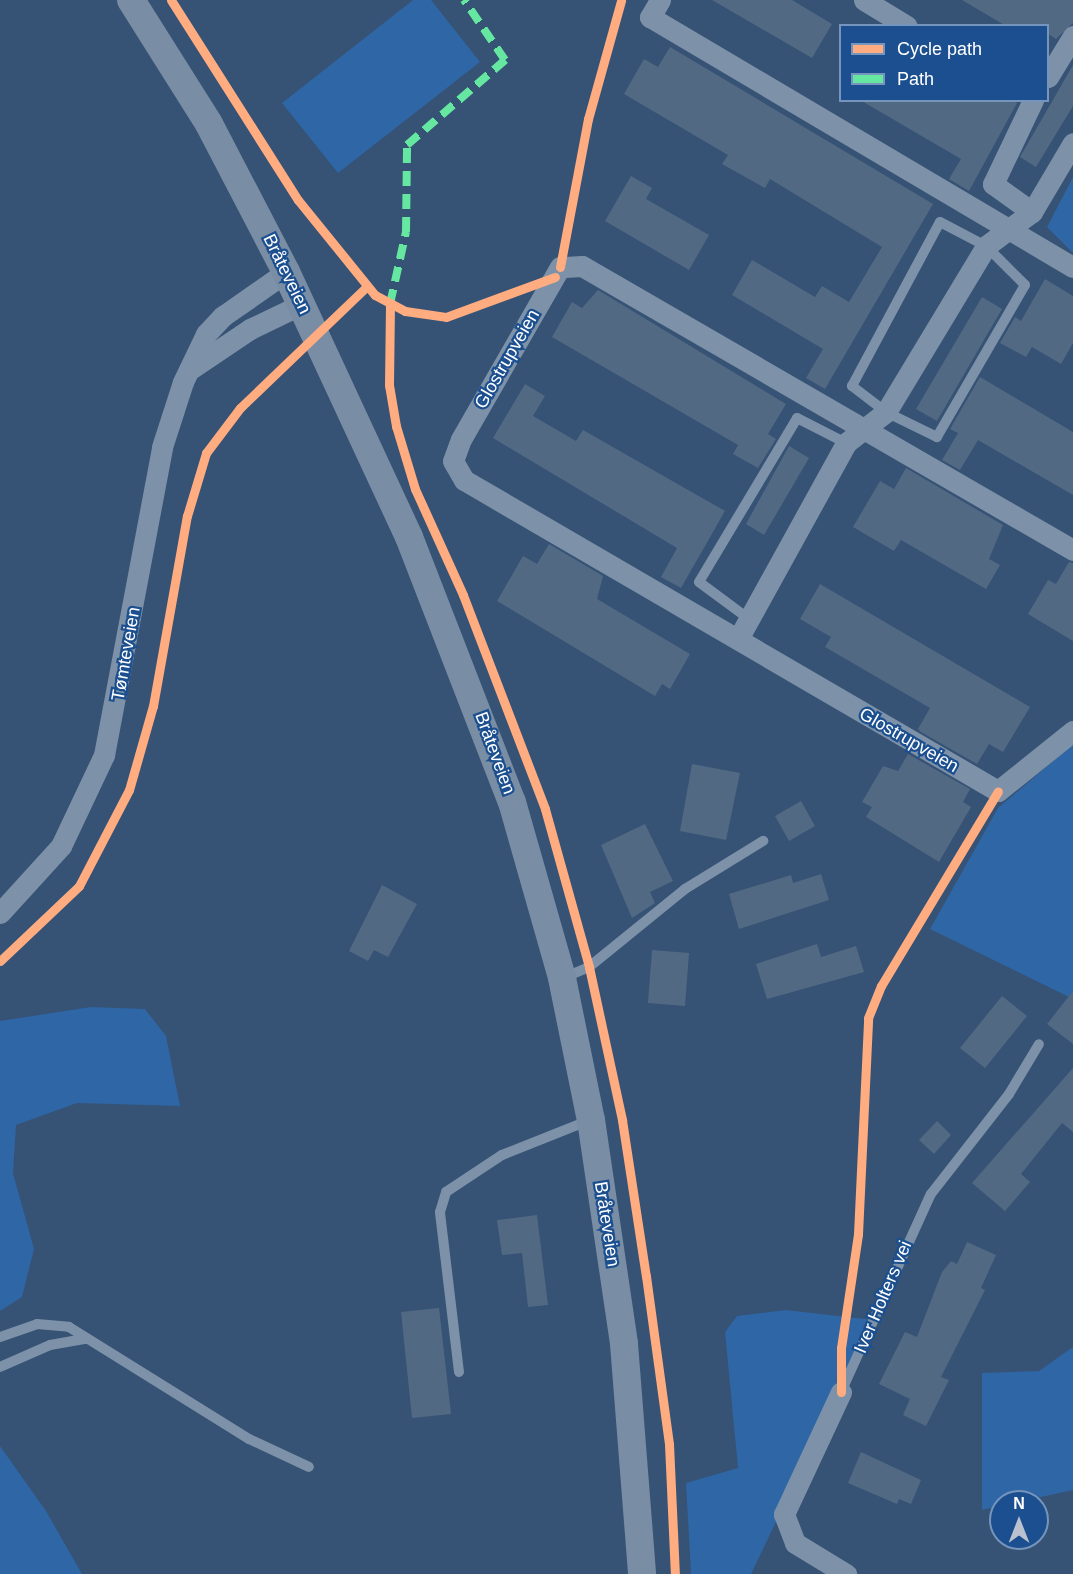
<!DOCTYPE html>
<html>
<head>
<meta charset="utf-8">
<style>
  body { margin:0 }
  #map { position:relative; width:1073px; height:1574px; overflow:hidden; background:#365274; font-family:Helvetica,sans-serif }
  div>[style] { position:absolute }
  .green>* { inset:0; background:#2f66a5 }
  .building>* { inset:0; background:#526984 }
  .lane>* { height:10px; margin:-5px; padding:0 5px; transform-origin:5px; border-radius:5px; background:#7d92a8 }
  .street>* { height:21px; margin:-10.5px; padding:0 10.5px; transform-origin:10.5px; border-radius:10.5px; background:#7d92a8 }
  .secondary>* { height:28px; margin:-14px; padding:0 14px; transform-origin:14px; border-radius:14px; background:#798da4 }
  .quiet>* { height:8px; margin-top:-4px; transform-origin:0; background:repeating-linear-gradient(90deg,#66e7a1 0 15px,transparent 0 23px) }
  .cycleway>* { height:9px; margin:-4.5px; padding:0 4.5px; transform-origin:4.5px; border-radius:4.5px; background:#ffac80 }
  span { translate:-50% -50%; white-space:nowrap; text-align:center; line-height:1.15; -webkit-text-stroke:4.5px #1b4f8f; paint-order:stroke }
  .street-label { font-size:18px; color:#fff }
  .legend { position:absolute; left:839px; top:24px; width:210px; height:78px; box-sizing:border-box; background:#1b4f8f; border:2px solid #7695bc; margin:0; padding:8px 10px; list-style:none; font-size:18px; color:#fff }
  .legend li { display:flex; align-items:center; gap:12px; height:30px }
  .legend b { width:30px; border:2px solid #7695bc }
  .north { position:absolute; left:989px; top:1490px; width:60px; height:60px; box-sizing:border-box; background:#1b4f8f; border:2px solid #7695bc; border-radius:50%; rotate:0deg; font-size:16px; font-weight:700; line-height:24px; text-align:center; color:#fff }
  .north::after { content:''; display:block; margin:auto; width:21px; height:27px; background:#b9c2ce; clip-path:polygon(50% 0,100% 100%,50% 72%,0 100%) }
</style>
</head>
<body>
<div id="map">
  <div class="green">
    <div style="clip-path:polygon(413px 0,431px 0,480px 62px,338px 173px,282px 103px)"></div>
    <div style="clip-path:polygon(1073px 177px,1073px 253px,1047px 227px)"></div>
    <div style="clip-path:polygon(1073px 744px,1073px 999px,930px 929px,998px 808px)"></div>
    <div style="clip-path:polygon(91px 1007px,145px 1009px,166px 1036px,180px 1106px,77px 1103px,16px 1125px,13px 1173px,34px 1249px,22px 1297px,0 1311px,0 1021px)"></div>
    <div style="clip-path:polygon(786px 1310px,873px 1320px,751px 1574px,691px 1574px,686px 1483px,738px 1468px,725px 1332px,737px 1316px)"></div>
    <div style="clip-path:polygon(1073px 1347px,1073px 1490px,982px 1510px,982px 1373px,1039px 1371px)"></div>
    <div style="clip-path:polygon(0 1446px,46px 1511px,82px 1574px,0 1574px)"></div>
  </div>
  <div class="building">
    <div style="clip-path:polygon(712px 0,792px 0,832px 24px,812px 58px)"></div>
    <div style="clip-path:polygon(962px 0,1073px 0,1073px 23px,1056px 39px,1047px 33px,1047px 26px,1006px 26px)"></div>
    <div style="clip-path:polygon(670px 47px,933px 204px,825px 389px,806px 378px,823px 349px,732px 295px,752px 260px,815px 297px,822px 286px,849px 302px,882px 247px,770px 179px,765px 188px,722px 164px,728px 155px,624px 94px,644px 59px,658px 67px)"></div>
    <div style="clip-path:polygon(1073px 65px,1073px 106px,1036px 167px,1020px 157px)"></div>
    <div style="clip-path:polygon(860px 100px,1012px 100px,1017px 103px,969px 191px,949px 179px,961px 159px)"></div>
    <div style="clip-path:polygon(631px 176px,652px 188px,646px 199px,709px 235px,689px 270px,605px 221px)"></div>
    <div style="clip-path:polygon(1045px 279px,1073px 296px,1073px 343px,1061px 364px,1032px 347px,1026px 357px,1000px 343px,1015px 317px,1021px 321px)"></div>
    <div style="clip-path:polygon(598px 290px,786px 404px,768px 434px,776px 439px,758px 468px,733px 454px,738px 445px,552px 337px,572px 302px,582px 308px)"></div>
    <div style="clip-path:polygon(982px 297px,1002px 309px,937px 421px,916px 409px)"></div>
    <div style="clip-path:polygon(980px 377px,1073px 432px,1073px 495px,978px 440px,960px 470px,942px 460px,958px 433px,950px 429px)"></div>
    <div style="clip-path:polygon(525px 384px,545px 396px,533px 416px,576px 441px,583px 430px,725px 511px,681px 588px,661px 577px,677px 548px,493px 438px)"></div>
    <div style="clip-path:polygon(789px 446px,809px 458px,764px 535px,746px 524px)"></div>
    <div style="clip-path:polygon(906px 468px,1003px 525px,989px 559px,1000px 565px,986px 589px,901px 540px,894px 551px,853px 527px,880px 481px,894px 489px)"></div>
    <div style="clip-path:polygon(549px 544px,603px 576px,597px 599px,690px 654px,670px 689px,662px 684px,655px 696px,497px 601px,523px 556px,537px 564px)"></div>
    <div style="clip-path:polygon(1069px 562px,1073px 563px,1073px 641px,1028px 614px,1048px 580px,1056px 584px)"></div>
    <div style="clip-path:polygon(820px 584px,1030px 707px,1003px 752px,989px 744px,977px 764px,921px 732px,918px 729px,930px 708px,825px 647px,831px 637px,800px 619px)"></div>
    <div style="clip-path:polygon(908px 754px,970px 789px,963px 802px,971px 807px,939px 862px,866px 817px,872px 807px,862px 802px,883px 766px,898px 771px)"></div>
    <div style="clip-path:polygon(692px 764px,740px 773px,726px 840px,680px 831px)"></div>
    <div style="clip-path:polygon(801px 801px,815px 826px,789px 841px,775px 816px)"></div>
    <div style="clip-path:polygon(645px 824px,673px 881px,650px 892px,655px 903px,632px 918px,601px 845px)"></div>
    <div style="clip-path:polygon(821px 874px,829px 900px,739px 929px,729px 894px,791px 875px,793px 883px)"></div>
    <div style="clip-path:polygon(382px 885px,417px 904px,388px 957px,374px 950px,368px 961px,349px 951px)"></div>
    <div style="clip-path:polygon(817px 944px,821px 957px,856px 946px,864px 972px,767px 999px,756px 964px)"></div>
    <div style="clip-path:polygon(652px 950px,689px 953px,685px 1006px,648px 1003px)"></div>
    <div style="clip-path:polygon(1073px 991px,1073px 1044px,1047px 1024px)"></div>
    <div style="clip-path:polygon(1002px 996px,1027px 1016px,985px 1068px,960px 1048px)"></div>
    <div style="clip-path:polygon(1073px 1068px,1073px 1132px,1062px 1123px,1021px 1174px,1030px 1182px,1005px 1211px,972px 1183px)"></div>
    <div style="clip-path:polygon(937px 1121px,951px 1135px,934px 1154px,919px 1140px)"></div>
    <div style="clip-path:polygon(537px 1215px,548px 1305px,528px 1307px,522px 1253px,502px 1255px,497px 1220px)"></div>
    <div style="clip-path:polygon(967px 1242px,996px 1255px,981px 1288px,985px 1290px,941px 1377px,949px 1380px,926px 1426px,903px 1415px,910px 1399px,879px 1384px,905px 1332px,917px 1337px,942px 1272px,951px 1261px,957px 1264px)"></div>
    <div style="clip-path:polygon(439px 1308px,451px 1414px,412px 1418px,401px 1312px)"></div>
    <div style="clip-path:polygon(861px 1452px,921px 1480px,911px 1504px,899px 1499px,897px 1504px,848px 1483px)"></div>
  </div>
  <div class="lane">
    <div style="left:940px;top:222px;width:52px;rotate:27.6deg"></div>
    <div style="left:986px;top:246px;width:55px;rotate:45deg"></div>
    <div style="left:1025px;top:285px;width:176px;rotate:120.1deg"></div>
    <div style="left:937px;top:437px;width:57px;rotate:-153.9deg"></div>
    <div style="left:886px;top:412px;width:43px;rotate:-142.6deg"></div>
    <div style="left:852px;top:386px;width:186px;rotate:-61.8deg"></div>
    <div style="left:749px;top:619px;width:62px;rotate:-143.5deg"></div>
    <div style="left:699px;top:582px;width:191px;rotate:-59.1deg"></div>
    <div style="left:797px;top:418px;width:55px;rotate:27deg"></div>
    <div style="left:563px;top:978px;width:28px;rotate:-23deg"></div>
    <div style="left:589px;top:967px;width:124px;rotate:-39.1deg"></div>
    <div style="left:685px;top:889px;width:92px;rotate:-31.6deg"></div>
    <div style="left:0;top:1337px;width:39px;rotate:-19deg"></div>
    <div style="left:37px;top:1324px;width:32px;rotate:5deg"></div>
    <div style="left:69px;top:1327px;width:212px;rotate:31.9deg"></div>
    <div style="left:249px;top:1439px;width:66px;rotate:25deg"></div>
    <div style="left:0;top:1367px;width:55px;rotate:-23.7deg"></div>
    <div style="left:50px;top:1345px;width:36px;rotate:-10deg"></div>
    <div style="left:459px;top:1372px;width:161px;rotate:-96.8deg"></div>
    <div style="left:440px;top:1212px;width:21px;rotate:-73deg"></div>
    <div style="left:446px;top:1192px;width:67px;rotate:-33.5deg"></div>
    <div style="left:502px;top:1155px;width:95px;rotate:-21.7deg"></div>
    <div style="left:841px;top:1392px;width:217px;rotate:-65.6deg"></div>
    <div style="left:931px;top:1194px;width:127px;rotate:-52deg"></div>
    <div style="left:1009px;top:1094px;width:58px;rotate:-59deg"></div>
  </div>
  <div class="street">
    <div style="left:660px;top:0;width:20px;rotate:120deg"></div>
    <div style="left:650px;top:17px;width:491px;rotate:30.6deg"></div>
    <div style="left:864px;top:0;width:50px;rotate:31.2deg"></div>
    <div style="left:1048px;top:77px;width:48px;rotate:-58.6deg"></div>
    <div style="left:1032px;top:212px;width:48px;rotate:-144.3deg"></div>
    <div style="left:993px;top:184px;width:93px;rotate:-64.5deg"></div>
    <div style="left:192px;top:368px;width:70px;rotate:-33.9deg"></div>
    <div style="left:250px;top:329px;width:58px;rotate:-25.7deg"></div>
    <div style="left:1073px;top:550px;width:567px;rotate:-149.95deg"></div>
    <div style="left:582px;top:266px;width:22px;rotate:177deg"></div>
    <div style="left:560px;top:267px;width:198px;rotate:119.9deg"></div>
    <div style="left:461px;top:439px;width:23px;rotate:110deg"></div>
    <div style="left:453px;top:461px;width:22px;rotate:60deg"></div>
    <div style="left:464px;top:480px;width:618px;rotate:30.22deg"></div>
    <div style="left:998px;top:791px;width:96px;rotate:-38.7deg"></div>
    <div style="left:738px;top:639px;width:224px;rotate:-61.1deg"></div>
    <div style="left:846px;top:443px;width:51px;rotate:-37.8deg"></div>
    <div style="left:886px;top:412px;width:194px;rotate:-58.9deg"></div>
    <div style="left:986px;top:246px;width:57px;rotate:-36.5deg"></div>
    <div style="left:1032px;top:212px;width:80px;rotate:-59.3deg"></div>
    <div style="left:0;top:913px;width:91px;rotate:-47.7deg"></div>
    <div style="left:61px;top:846px;width:101px;rotate:-64.7deg"></div>
    <div style="left:104px;top:755px;width:313px;rotate:-79.3deg"></div>
    <div style="left:162px;top:447px;width:68px;rotate:-72.1deg"></div>
    <div style="left:183px;top:382px;width:53px;rotate:-64.4deg"></div>
    <div style="left:206px;top:334px;width:25px;rotate:-47deg"></div>
    <div style="left:223px;top:316px;width:77px;rotate:-34.9deg"></div>
    <div style="left:841px;top:1392px;width:135px;rotate:115deg"></div>
    <div style="left:784px;top:1514px;width:31px;rotate:69deg"></div>
    <div style="left:795px;top:1543px;width:60px;rotate:31.3deg"></div>
  </div>
  <div class="secondary">
    <div style="left:131px;top:0;width:146px;rotate:57.8deg"></div>
    <div style="left:209px;top:124px;width:167px;rotate:62.5deg"></div>
    <div style="left:286px;top:272px;width:292px;rotate:65.1deg"></div>
    <div style="left:409px;top:537px;width:284px;rotate:68.8deg"></div>
    <div style="left:512px;top:802px;width:183px;rotate:74.1deg"></div>
    <div style="left:562px;top:978px;width:145px;rotate:78.5deg"></div>
    <div style="left:591px;top:1120px;width:226px;rotate:81.6deg"></div>
    <div style="left:624px;top:1344px;width:231px;rotate:85.5deg"></div>
  </div>
  <div class="quiet">
    <div style="left:390px;top:304px;width:74px;rotate:-77.5deg"></div>
    <div style="left:406px;top:232px;width:87px;rotate:-89.3deg"></div>
    <div style="left:407px;top:145px;width:130px;rotate:-40.9deg"></div>
    <div style="left:505px;top:60px;width:73px;rotate:-124.3deg"></div>
  </div>
  <div class="cycleway">
    <div style="left:171px;top:0;width:237px;rotate:57.6deg"></div>
    <div style="left:298px;top:200px;width:122px;rotate:51deg"></div>
    <div style="left:375px;top:295px;width:34px;rotate:28deg"></div>
    <div style="left:405px;top:311px;width:41px;rotate:8.3deg"></div>
    <div style="left:446px;top:317px;width:116px;rotate:-20.2deg"></div>
    <div style="left:560px;top:267px;width:151px;rotate:-79.3deg"></div>
    <div style="left:588px;top:119px;width:123px;rotate:-74.4deg"></div>
    <div style="left:390px;top:304px;width:81px;rotate:90.7deg"></div>
    <div style="left:389px;top:385px;width:42px;rotate:80.3deg"></div>
    <div style="left:396px;top:426px;width:66px;rotate:73.2deg"></div>
    <div style="left:415px;top:489px;width:116px;rotate:65.6deg"></div>
    <div style="left:463px;top:595px;width:229px;rotate:69deg"></div>
    <div style="left:545px;top:809px;width:164px;rotate:74.4deg"></div>
    <div style="left:589px;top:967px;width:157px;rotate:77.8deg"></div>
    <div style="left:622px;top:1120px;width:158px;rotate:81.3deg"></div>
    <div style="left:646px;top:1276px;width:170px;rotate:82.2deg"></div>
    <div style="left:669px;top:1444px;width:130px;rotate:87.4deg"></div>
    <div style="left:0;top:961px;width:109px;rotate:-43.5deg"></div>
    <div style="left:79px;top:886px;width:108px;rotate:-62.5deg"></div>
    <div style="left:129px;top:790px;width:87px;rotate:-74.1deg"></div>
    <div style="left:153px;top:706px;width:193px;rotate:-79.9deg"></div>
    <div style="left:187px;top:516px;width:66px;rotate:-73.2deg"></div>
    <div style="left:206px;top:453px;width:56px;rotate:-52.9deg"></div>
    <div style="left:240px;top:408px;width:175px;rotate:-43.8deg"></div>
    <div style="left:841px;top:1392px;width:44px;rotate:-90deg"></div>
    <div style="left:841px;top:1348px;width:115px;rotate:-81.5deg"></div>
    <div style="left:858px;top:1234px;width:216px;rotate:-87.3deg"></div>
    <div style="left:868px;top:1018px;width:35px;rotate:-68deg"></div>
    <div style="left:881px;top:986px;width:227px;rotate:-59deg"></div>
  </div>
  <div class="street-label">
    <span style="left:287px;top:274px;rotate:64deg">Bråteveien</span>
    <span style="left:507px;top:359px;rotate:-60deg">Glostrupveien</span>
    <span style="left:126px;top:654px;rotate:-80deg">Tømteveien</span>
    <span style="left:909px;top:740px;rotate:30deg">Glostrupveien</span>
    <span style="left:495px;top:753px;rotate:70deg">Bråteveien</span>
    <span style="left:607px;top:1224px;rotate:81deg">Bråteveien</span>
    <span style="left:883px;top:1297px;rotate:-67deg">Iver Holters vei</span>
  </div>
  <ul class="legend">
  <li><b style="height:8px;background:#ffac80"></b>Cycle path</li>
  <li><b style="height:8px;background:#66e7a1"></b>Path</li>
  </ul>
  <div class="north">N</div>
</div>
</body>
</html>
